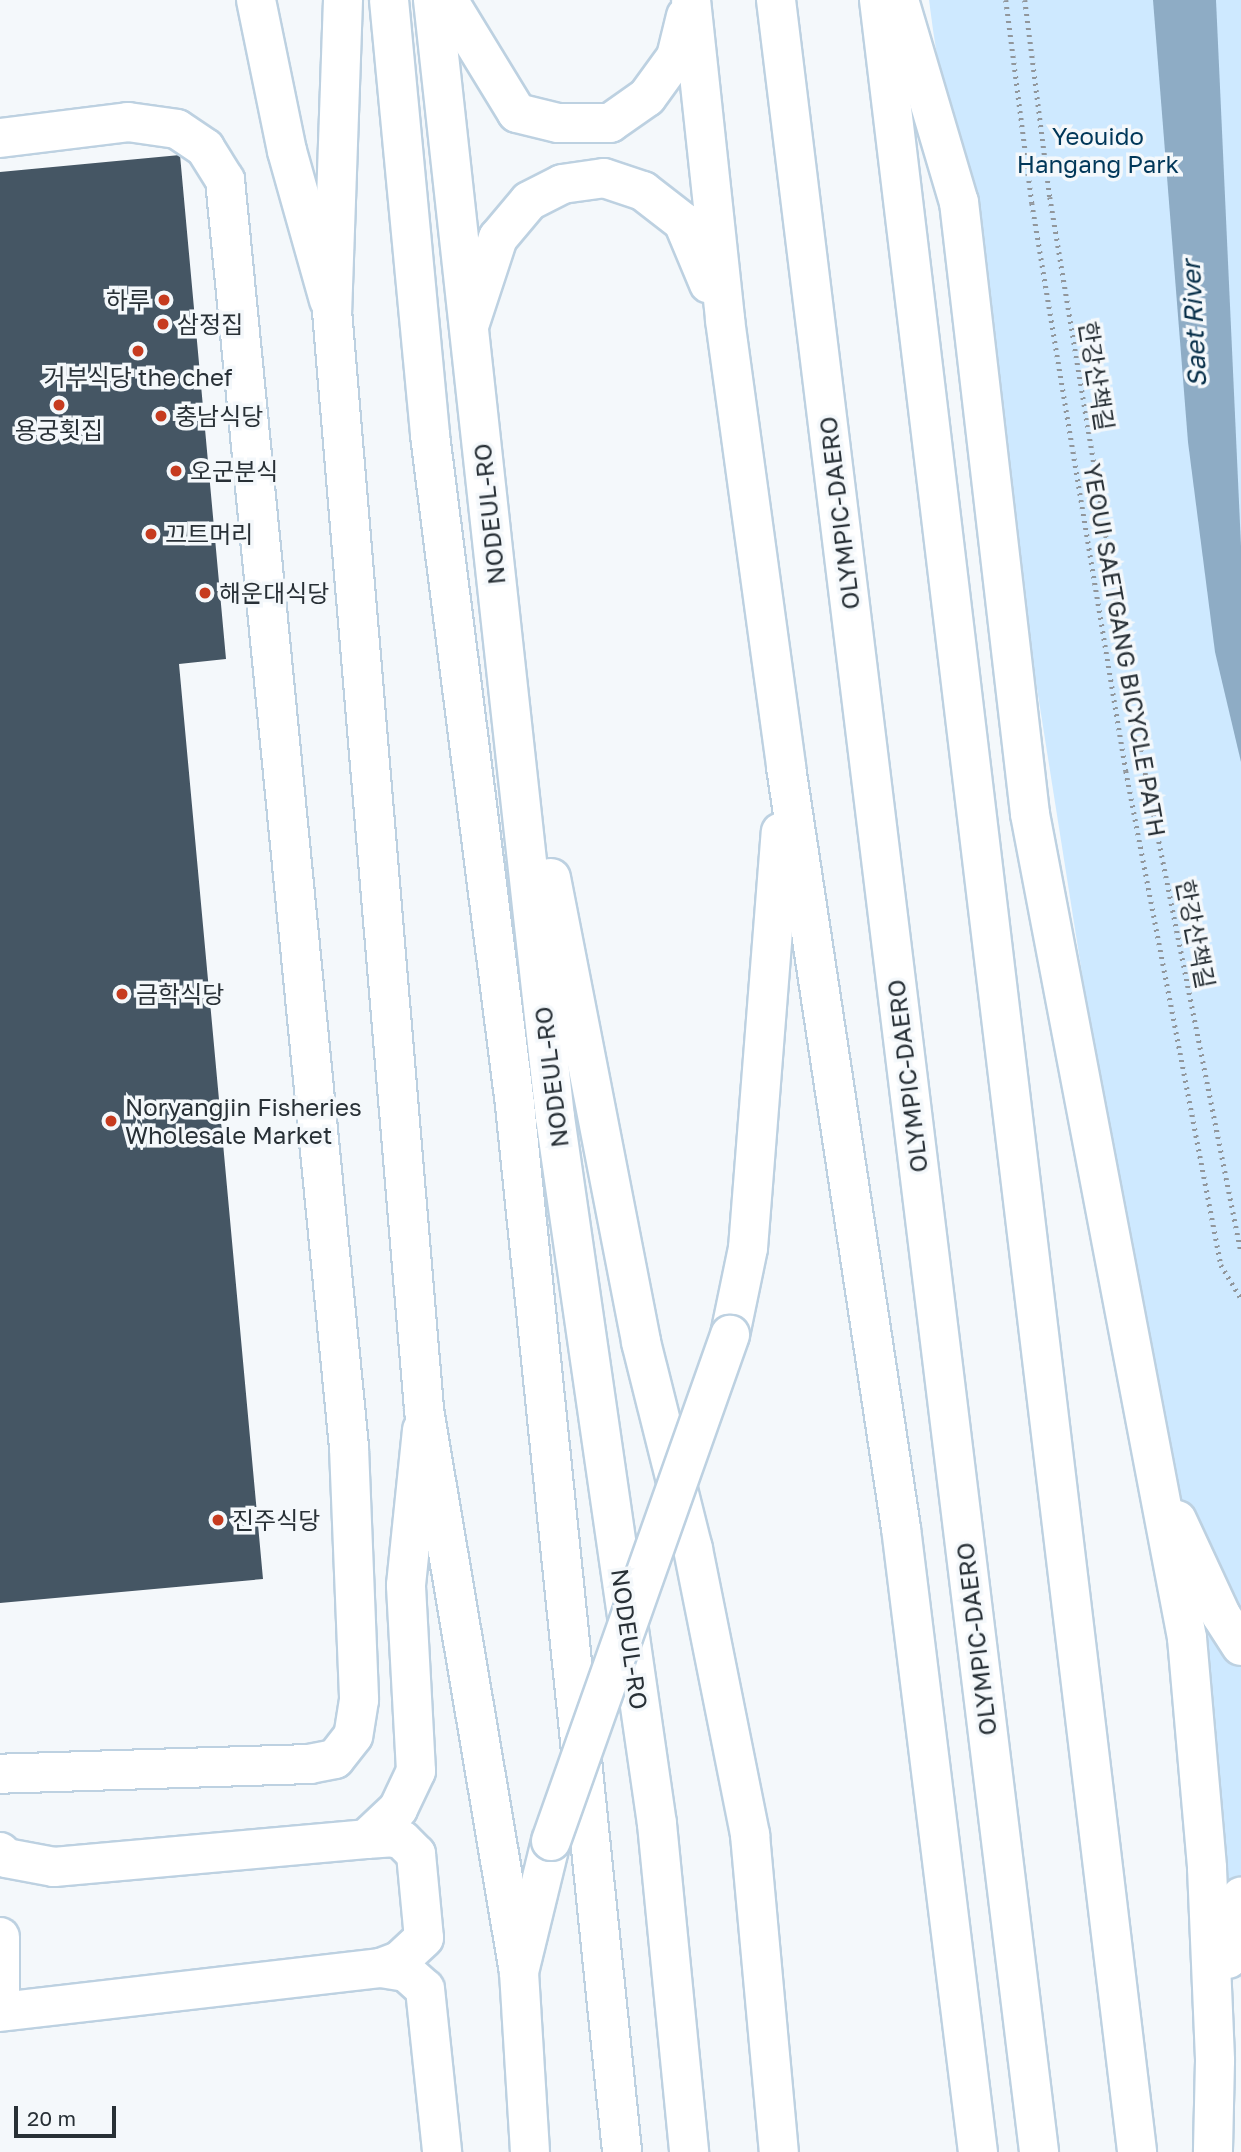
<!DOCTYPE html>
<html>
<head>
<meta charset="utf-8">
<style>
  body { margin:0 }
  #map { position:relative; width:1241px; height:2152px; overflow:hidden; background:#f4f8fb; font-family:"Golos Text","Noto Sans KR",sans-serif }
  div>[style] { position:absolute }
  .green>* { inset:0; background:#cee9ff }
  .water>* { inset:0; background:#8eacc5 }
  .building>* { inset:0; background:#455664 }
  .path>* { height:4.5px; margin-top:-2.25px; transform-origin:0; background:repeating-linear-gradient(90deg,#91969b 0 2px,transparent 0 7px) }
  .roads { filter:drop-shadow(2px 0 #bdd1e1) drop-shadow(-2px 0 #bdd1e1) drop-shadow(0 2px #bdd1e1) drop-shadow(0 -2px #bdd1e1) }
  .minor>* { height:38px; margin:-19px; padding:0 19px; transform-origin:19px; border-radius:19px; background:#fff }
  .major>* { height:38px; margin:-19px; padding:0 19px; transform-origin:19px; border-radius:19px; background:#fff }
  .highway>* { height:38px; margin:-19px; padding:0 19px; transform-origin:19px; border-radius:19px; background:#fff }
  .bridges { filter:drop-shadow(2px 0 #bdd1e1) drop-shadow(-2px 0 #bdd1e1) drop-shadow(0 2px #bdd1e1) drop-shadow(0 -2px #bdd1e1) }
  .highway-bridge>* { height:38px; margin:-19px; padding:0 19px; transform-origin:19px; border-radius:19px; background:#fff }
  .dots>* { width:19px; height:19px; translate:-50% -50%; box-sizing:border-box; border:4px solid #f4f8fb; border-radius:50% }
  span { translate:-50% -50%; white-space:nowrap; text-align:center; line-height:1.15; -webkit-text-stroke:7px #f4f8fb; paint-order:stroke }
  .park-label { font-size:24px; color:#003759 }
  .poi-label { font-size:24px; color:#283036 }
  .right { translate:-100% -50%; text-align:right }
  .left { translate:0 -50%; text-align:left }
  .street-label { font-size:24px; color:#283036 }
  .water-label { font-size:26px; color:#062e48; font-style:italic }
  .scale { position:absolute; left:14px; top:2106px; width:102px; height:32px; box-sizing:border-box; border:4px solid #283036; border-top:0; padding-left:9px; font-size:21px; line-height:24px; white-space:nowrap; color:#283036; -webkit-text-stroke:5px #f4f8fb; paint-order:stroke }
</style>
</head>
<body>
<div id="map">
  <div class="green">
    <div style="clip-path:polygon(929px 0,1241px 0,1241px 1980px,933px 30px)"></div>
  </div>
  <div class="water">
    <div style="clip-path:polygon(1153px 0,1216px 0,1241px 546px,1241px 762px,1215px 652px,1188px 442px)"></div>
  </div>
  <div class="building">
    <div style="clip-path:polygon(180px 155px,226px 659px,179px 664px,263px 1579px,0 1603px,0 172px)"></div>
  </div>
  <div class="path">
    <div style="left:1006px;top:0;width:205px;rotate:82.7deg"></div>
    <div style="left:1032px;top:203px;width:576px;rotate:80.6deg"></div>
    <div style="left:1126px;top:771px;width:503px;rotate:79.11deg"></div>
    <div style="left:1221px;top:1265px;width:39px;rotate:59deg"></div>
    <div style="left:1025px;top:0;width:199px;rotate:82.8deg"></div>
    <div style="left:1050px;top:197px;width:577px;rotate:80.62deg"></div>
    <div style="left:1144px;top:766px;width:495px;rotate:78.7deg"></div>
  </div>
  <div class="roads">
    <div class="minor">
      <div style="left:256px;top:0;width:154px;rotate:78.4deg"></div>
      <div style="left:287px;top:151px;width:155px;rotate:74.3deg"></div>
      <div style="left:0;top:138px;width:129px;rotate:-7.1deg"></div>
      <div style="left:128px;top:122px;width:49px;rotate:8.1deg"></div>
      <div style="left:177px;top:129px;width:34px;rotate:34deg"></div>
      <div style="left:205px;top:148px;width:38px;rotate:58deg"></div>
      <div style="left:225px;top:180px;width:1274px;rotate:84.41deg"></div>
      <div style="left:349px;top:1448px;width:252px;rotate:87.7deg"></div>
      <div style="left:359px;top:1700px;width:36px;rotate:99deg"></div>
      <div style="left:353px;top:1736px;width:29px;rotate:128deg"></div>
      <div style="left:335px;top:1759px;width:25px;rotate:169deg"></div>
      <div style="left:310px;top:1764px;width:310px;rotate:178.2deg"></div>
      <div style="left:366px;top:1839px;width:26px;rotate:-4deg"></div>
      <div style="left:392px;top:1837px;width:10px;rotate:17deg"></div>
      <div style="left:402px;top:1840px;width:20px;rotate:45deg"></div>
      <div style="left:416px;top:1854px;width:84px;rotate:84.6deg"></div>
      <div style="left:424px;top:1938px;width:34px;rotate:137deg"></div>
      <div style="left:399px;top:1961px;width:19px;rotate:159deg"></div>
      <div style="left:0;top:1852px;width:8px;rotate:45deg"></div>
      <div style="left:6px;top:1858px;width:49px;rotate:10.6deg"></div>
      <div style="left:54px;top:1867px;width:313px;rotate:-5.1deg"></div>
      <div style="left:366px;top:1839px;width:44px;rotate:-43.2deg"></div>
      <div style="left:398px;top:1809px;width:42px;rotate:-64.7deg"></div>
      <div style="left:416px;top:1771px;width:186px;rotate:-93.1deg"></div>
      <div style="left:406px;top:1585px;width:156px;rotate:-84.1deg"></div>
      <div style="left:0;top:1937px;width:57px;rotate:90deg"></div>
      <div style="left:0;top:2012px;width:384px;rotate:-6.6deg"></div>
      <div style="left:381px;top:1968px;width:25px;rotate:9deg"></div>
      <div style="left:406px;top:1972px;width:25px;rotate:42deg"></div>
      <div style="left:425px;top:1989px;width:164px;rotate:84deg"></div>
    </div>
    <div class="major">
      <div style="left:343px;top:0;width:311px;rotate:92deg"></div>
      <div style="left:332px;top:311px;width:1103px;rotate:85.21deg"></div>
      <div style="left:424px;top:1410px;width:570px;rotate:80.41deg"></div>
      <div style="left:519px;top:1972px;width:180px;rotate:86.5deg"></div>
      <div style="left:389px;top:0;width:437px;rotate:84.6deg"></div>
      <div style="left:430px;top:435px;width:675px;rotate:82.77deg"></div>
      <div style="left:515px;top:1105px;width:1052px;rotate:84.16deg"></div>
      <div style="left:433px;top:0;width:1124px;rotate:83.77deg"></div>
      <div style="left:555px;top:1117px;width:714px;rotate:81.79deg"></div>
      <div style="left:657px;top:1824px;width:330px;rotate:84.4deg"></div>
      <div style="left:551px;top:878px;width:473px;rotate:79deg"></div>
      <div style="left:641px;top:1342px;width:213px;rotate:75.9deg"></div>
      <div style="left:693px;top:1549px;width:292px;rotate:78.7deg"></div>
      <div style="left:750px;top:1835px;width:318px;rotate:84.8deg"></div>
    </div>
    <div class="highway">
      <div style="left:448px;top:0;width:132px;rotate:58.6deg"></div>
      <div style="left:517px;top:113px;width:42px;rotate:13.7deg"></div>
      <div style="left:558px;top:123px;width:52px"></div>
      <div style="left:610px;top:123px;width:45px;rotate:-35.1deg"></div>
      <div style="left:647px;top:97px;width:49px;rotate:-54.1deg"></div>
      <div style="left:676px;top:57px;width:42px;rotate:-76.3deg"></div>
      <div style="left:691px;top:0;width:322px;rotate:83.9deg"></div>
      <div style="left:725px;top:320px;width:451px;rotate:82.2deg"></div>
      <div style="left:786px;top:767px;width:770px;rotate:81.41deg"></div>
      <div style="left:901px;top:1528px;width:629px;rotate:82.97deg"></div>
      <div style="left:776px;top:0;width:2168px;rotate:83.03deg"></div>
      <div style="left:879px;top:0;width:2167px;rotate:83.16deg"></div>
      <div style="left:899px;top:0;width:211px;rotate:73.5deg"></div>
      <div style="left:959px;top:202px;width:616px;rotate:83.38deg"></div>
      <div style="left:1030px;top:814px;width:839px;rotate:79.21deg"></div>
      <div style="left:1187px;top:1638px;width:231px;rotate:85deg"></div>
      <div style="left:1207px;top:1868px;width:193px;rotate:87.6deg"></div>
      <div style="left:1215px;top:2061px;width:91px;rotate:91.3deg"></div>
      <div style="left:469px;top:326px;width:93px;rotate:-71.8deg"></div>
      <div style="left:498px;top:238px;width:48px;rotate:-50deg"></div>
      <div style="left:529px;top:201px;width:37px;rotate:-27deg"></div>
      <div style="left:562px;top:184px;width:42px;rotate:-8.1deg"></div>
      <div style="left:604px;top:178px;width:41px;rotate:18.4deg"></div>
      <div style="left:643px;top:191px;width:51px;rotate:37.8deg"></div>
      <div style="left:683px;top:222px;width:67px;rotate:67.2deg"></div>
      <div style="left:730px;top:1335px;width:89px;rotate:-78.3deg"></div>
      <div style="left:748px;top:1248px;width:417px;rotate:-85.5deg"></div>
      <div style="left:1177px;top:1520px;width:105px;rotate:65.1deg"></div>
      <div style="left:1221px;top:1615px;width:37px;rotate:57deg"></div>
      <div style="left:1228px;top:1959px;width:47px;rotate:-82.7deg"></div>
      <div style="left:1234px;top:1912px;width:17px;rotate:-65deg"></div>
      <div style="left:519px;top:1972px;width:135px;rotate:-76.3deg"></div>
    </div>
  </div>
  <div class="bridges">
    <div class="highway-bridge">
      <div style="left:551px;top:1841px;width:537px;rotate:-70.52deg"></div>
    </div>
  </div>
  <div class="dots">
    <div style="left:164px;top:300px;background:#c63b1f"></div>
    <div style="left:163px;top:324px;background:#c63b1f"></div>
    <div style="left:138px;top:351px;background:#c63b1f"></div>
    <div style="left:59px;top:405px;background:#c63b1f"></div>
    <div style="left:161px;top:416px;background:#c63b1f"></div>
    <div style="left:176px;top:471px;background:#c63b1f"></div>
    <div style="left:151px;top:534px;background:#c63b1f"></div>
    <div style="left:205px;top:593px;background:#c63b1f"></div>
    <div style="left:122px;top:994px;background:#c63b1f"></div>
    <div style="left:111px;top:1121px;background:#c63b1f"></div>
    <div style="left:218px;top:1520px;background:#c63b1f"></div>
  </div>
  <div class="park-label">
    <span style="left:1098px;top:150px">Yeouido<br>Hangang Park</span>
  </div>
  <div class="poi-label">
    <span class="right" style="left:150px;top:300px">하루</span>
    <span class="left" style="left:177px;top:324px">삼정집</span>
    <span style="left:138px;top:377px">거부식당 the chef</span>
    <span class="left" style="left:175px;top:416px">충남식당</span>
    <span style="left:59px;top:430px">용궁횟집</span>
    <span class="left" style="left:190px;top:471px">오군분식</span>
    <span class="left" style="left:165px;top:534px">끄트머리</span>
    <span class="left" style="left:219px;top:593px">해운대식당</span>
    <span class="left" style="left:136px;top:994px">금학식당</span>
    <span class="left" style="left:125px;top:1121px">Noryangjin Fisheries<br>Wholesale Market</span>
    <span class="left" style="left:232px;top:1520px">진주식당</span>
  </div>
  <div class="street-label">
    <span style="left:1097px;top:376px;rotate:81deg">한강산책길</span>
    <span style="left:839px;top:513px;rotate:-97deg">OLYMPIC-DAERO</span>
    <span style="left:489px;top:514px;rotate:-96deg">NODEUL-RO</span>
    <span style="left:1125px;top:650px;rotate:80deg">YEOUI SAETGANG BICYCLE PATH</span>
    <span style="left:1196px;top:934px;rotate:79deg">한강산책길</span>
    <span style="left:907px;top:1076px;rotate:-97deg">OLYMPIC-DAERO</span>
    <span style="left:551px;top:1077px;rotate:-97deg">NODEUL-RO</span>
    <span style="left:630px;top:1639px;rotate:82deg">NODEUL-RO</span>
    <span style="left:976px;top:1639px;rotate:-97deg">OLYMPIC-DAERO</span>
  </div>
  <div class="water-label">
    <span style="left:1194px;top:324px;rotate:-93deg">Saet River</span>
  </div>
  <div class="scale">20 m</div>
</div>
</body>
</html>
